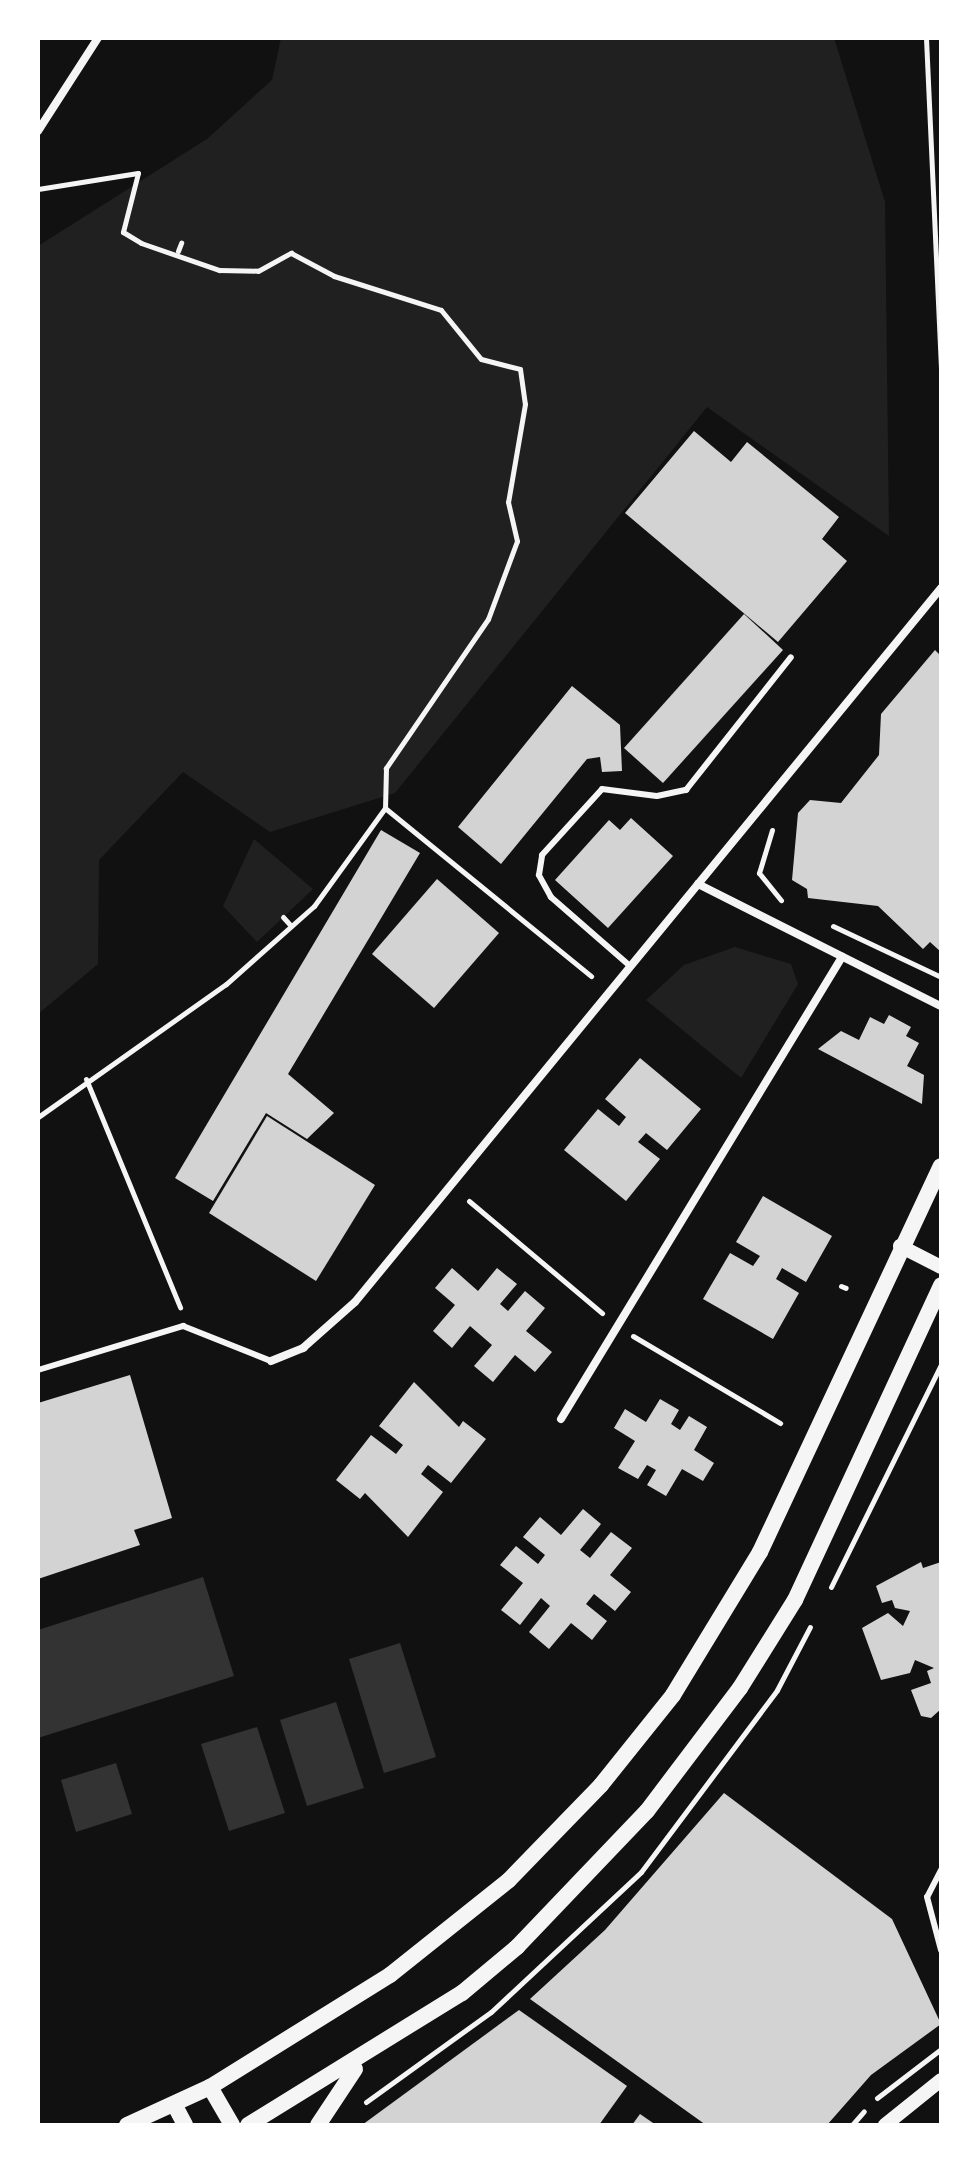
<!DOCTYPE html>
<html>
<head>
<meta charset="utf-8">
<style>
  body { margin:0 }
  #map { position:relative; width:979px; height:2163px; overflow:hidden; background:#111; font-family:"Open Sans",sans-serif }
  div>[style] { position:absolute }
  .green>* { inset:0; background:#202020 }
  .water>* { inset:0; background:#333 }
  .building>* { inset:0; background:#d3d3d3 }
  .path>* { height:5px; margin:-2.5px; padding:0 2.5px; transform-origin:2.5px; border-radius:2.5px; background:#f5f5f5 }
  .service>* { height:6px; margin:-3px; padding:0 3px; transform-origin:3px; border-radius:3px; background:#f5f5f5 }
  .minor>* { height:8px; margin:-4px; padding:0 4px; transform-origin:4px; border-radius:4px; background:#f5f5f5 }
  .tertiary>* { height:14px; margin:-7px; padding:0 7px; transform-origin:7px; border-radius:7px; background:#f5f5f5 }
  .secondary>* { height:16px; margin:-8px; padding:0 8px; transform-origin:8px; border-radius:8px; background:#f5f5f5 }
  span { translate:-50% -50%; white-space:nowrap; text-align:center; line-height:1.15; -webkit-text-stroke:8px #fff; paint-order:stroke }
  .frame { position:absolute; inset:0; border:40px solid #fff; pointer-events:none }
</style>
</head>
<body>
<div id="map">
  <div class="green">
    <div style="clip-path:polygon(281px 38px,834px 38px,885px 202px,889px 536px,707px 407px,395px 793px,270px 832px,183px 772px,99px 860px,98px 964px,38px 1014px,38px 246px,207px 139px,272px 80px)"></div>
    <div style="clip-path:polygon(254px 839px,313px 889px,257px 942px,223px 906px)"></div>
    <div style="clip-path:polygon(735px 947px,791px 964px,798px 984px,741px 1078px,646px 1000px,684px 965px)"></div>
  </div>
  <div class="water">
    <div style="clip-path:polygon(203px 1577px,234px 1676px,38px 1738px,38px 1630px)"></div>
    <div style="clip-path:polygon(400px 1643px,436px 1757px,384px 1773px,349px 1659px)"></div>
    <div style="clip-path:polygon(336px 1702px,364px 1788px,307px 1806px,280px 1720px)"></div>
    <div style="clip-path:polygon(257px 1727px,285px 1813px,229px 1831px,201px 1744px)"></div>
    <div style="clip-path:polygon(116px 1763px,132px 1814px,76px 1832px,61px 1780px)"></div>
  </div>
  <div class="building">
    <div style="clip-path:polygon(694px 431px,731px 462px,747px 442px,839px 517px,822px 539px,847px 561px,778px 642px,625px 513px)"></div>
    <div style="clip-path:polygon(744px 614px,783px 650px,663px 783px,624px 748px)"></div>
    <div style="clip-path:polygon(935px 650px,941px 656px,941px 952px,930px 942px,923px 949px,878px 906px,808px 898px,807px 889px,792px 880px,798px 813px,810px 800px,841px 803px,879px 755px,881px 714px)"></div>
    <div style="clip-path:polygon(572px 686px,620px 725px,622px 771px,602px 772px,600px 757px,587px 759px,501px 864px,458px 827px)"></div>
    <div style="clip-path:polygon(631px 818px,673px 856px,608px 928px,555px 880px,609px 820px,620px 830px)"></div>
    <div style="clip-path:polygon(381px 830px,420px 853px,288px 1074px,334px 1113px,307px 1139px,266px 1113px,213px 1201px,175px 1178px)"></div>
    <div style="clip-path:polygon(437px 879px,499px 933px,434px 1008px,372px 954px)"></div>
    <div style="clip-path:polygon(889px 1015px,911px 1027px,906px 1036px,919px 1043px,907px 1066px,924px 1075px,922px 1104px,818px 1049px,841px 1031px,859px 1040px,870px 1017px,884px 1024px)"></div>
    <div style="clip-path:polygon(640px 1058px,701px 1109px,667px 1150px,646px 1133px,638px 1142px,660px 1159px,626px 1201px,564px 1150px,598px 1109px,619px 1126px,626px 1117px,605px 1099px)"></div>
    <div style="clip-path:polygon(267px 1116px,375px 1185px,316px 1281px,209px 1213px)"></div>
    <div style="clip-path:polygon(763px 1196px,832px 1236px,806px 1282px,782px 1268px,776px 1279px,799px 1293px,773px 1339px,703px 1299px,730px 1253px,753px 1266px,760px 1256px,736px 1242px)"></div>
    <div style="clip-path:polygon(452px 1268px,478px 1291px,497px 1268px,517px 1284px,500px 1304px,508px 1311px,525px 1291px,545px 1308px,526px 1331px,552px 1352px,535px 1372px,515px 1355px,493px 1382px,474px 1366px,492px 1345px,470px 1326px,452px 1348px,433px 1331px,455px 1305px,435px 1288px)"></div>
    <div style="clip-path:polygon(130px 1375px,172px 1518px,134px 1530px,140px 1545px,38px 1579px,38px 1403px)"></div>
    <div style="clip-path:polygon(414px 1382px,459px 1427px,463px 1421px,486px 1439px,451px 1483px,428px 1465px,421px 1474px,443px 1492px,408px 1537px,365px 1493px,360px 1499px,336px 1480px,371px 1435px,396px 1454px,403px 1445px,379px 1426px)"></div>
    <div style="clip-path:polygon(660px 1399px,679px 1410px,671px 1424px,680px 1430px,689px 1416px,707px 1427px,694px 1450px,714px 1463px,703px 1481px,682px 1469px,666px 1496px,647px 1485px,656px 1470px,647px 1465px,638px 1479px,618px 1468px,635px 1441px,614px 1428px,625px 1409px,646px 1422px)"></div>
    <div style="clip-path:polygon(583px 1509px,601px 1524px,580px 1550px,590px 1558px,611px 1532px,632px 1548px,610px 1575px,631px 1592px,615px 1611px,594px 1594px,586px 1604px,607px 1621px,592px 1640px,571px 1623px,549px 1649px,529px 1632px,550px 1606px,541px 1598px,520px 1625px,501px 1610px,523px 1583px,500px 1565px,516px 1546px,538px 1564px,545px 1555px,523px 1537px,540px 1517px,561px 1535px)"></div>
    <div style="clip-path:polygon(921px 1562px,923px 1568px,941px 1562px,941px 1709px,931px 1718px,921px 1716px,911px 1690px,931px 1683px,927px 1671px,934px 1668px,915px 1660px,910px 1673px,881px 1680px,862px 1628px,888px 1613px,903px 1626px,910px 1611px,895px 1608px,892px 1600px,882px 1603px,876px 1586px)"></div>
    <div style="clip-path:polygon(724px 1793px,892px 1919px,941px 2024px,871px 2075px,827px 2125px,706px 2125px,530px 1999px,605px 1930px)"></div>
    <div style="clip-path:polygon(519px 2010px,627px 2086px,599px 2125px,362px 2125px)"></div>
    <div style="clip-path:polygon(640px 2114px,656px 2125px,632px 2125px)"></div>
  </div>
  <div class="path">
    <div style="left:926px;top:38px;width:330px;rotate:87.4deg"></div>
    <div style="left:38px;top:189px;width:101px;rotate:-9.1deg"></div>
    <div style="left:138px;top:173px;width:61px;rotate:104.3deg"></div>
    <div style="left:123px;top:232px;width:21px;rotate:31deg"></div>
    <div style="left:141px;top:243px;width:83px;rotate:19.1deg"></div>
    <div style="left:219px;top:270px;width:39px;rotate:1deg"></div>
    <div style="left:258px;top:271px;width:38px;rotate:-29deg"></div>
    <div style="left:291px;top:253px;width:49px;rotate:28.1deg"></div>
    <div style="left:334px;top:276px;width:112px;rotate:17.6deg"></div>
    <div style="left:441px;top:310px;width:63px;rotate:50.8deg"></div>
    <div style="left:481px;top:359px;width:40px;rotate:14.4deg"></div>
    <div style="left:520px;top:369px;width:35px;rotate:82deg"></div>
    <div style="left:525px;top:404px;width:99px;rotate:99.8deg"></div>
    <div style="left:508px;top:502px;width:40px;rotate:77deg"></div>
    <div style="left:517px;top:541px;width:83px;rotate:110.4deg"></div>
    <div style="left:488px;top:619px;width:181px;rotate:124.4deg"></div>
    <div style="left:386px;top:768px;width:40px;rotate:91.4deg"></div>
    <div style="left:385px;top:808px;width:121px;rotate:125.9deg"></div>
    <div style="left:314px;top:906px;width:118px;rotate:138.4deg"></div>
    <div style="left:226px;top:984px;width:230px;rotate:144.7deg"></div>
    <div style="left:178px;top:251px;width:9px;rotate:-69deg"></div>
    <div style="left:385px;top:808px;width:266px;rotate:39.2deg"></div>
    <div style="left:772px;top:830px;width:45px;rotate:106.8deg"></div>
    <div style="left:759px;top:873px;width:35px;rotate:51deg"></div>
    <div style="left:283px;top:917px;width:12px;rotate:48deg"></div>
    <div style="left:833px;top:926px;width:119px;rotate:25.3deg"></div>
    <div style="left:86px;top:1079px;width:247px;rotate:67.6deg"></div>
    <div style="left:469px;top:1201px;width:174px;rotate:40.1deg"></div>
    <div style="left:841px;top:1286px;width:5px;rotate:22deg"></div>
    <div style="left:633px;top:1336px;width:171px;rotate:30.6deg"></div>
    <div style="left:831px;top:1587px;width:249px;rotate:-63.7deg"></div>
    <div style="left:877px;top:2098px;width:81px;rotate:-37.4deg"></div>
    <div style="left:366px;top:2102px;width:154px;rotate:-35.8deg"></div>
    <div style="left:491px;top:2012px;width:205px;rotate:-43deg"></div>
    <div style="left:641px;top:1872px;width:227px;rotate:-53.2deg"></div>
    <div style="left:777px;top:1690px;width:71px;rotate:-62.4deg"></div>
    <div style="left:852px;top:2125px;width:18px;rotate:-49deg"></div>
  </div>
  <div class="service">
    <div style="left:630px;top:966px;width:105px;rotate:-138.9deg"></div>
    <div style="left:551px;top:897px;width:25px;rotate:-119deg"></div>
    <div style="left:539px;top:875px;width:20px;rotate:-81deg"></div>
    <div style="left:542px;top:855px;width:89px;rotate:-47.7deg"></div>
    <div style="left:602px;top:789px;width:55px;rotate:7.3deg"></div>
    <div style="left:657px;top:796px;width:30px;rotate:-12deg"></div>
    <div style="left:686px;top:790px;width:169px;rotate:-51.7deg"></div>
    <div style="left:38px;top:1370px;width:152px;rotate:-16.9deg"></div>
    <div style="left:183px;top:1326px;width:95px;rotate:21.7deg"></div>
    <div style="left:941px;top:1870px;width:30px;rotate:117deg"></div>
    <div style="left:927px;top:1897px;width:55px;rotate:75.2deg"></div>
  </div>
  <div class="minor">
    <div style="left:38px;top:131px;width:111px;rotate:-57.2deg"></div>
    <div style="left:698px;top:884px;width:272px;rotate:26.7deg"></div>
    <div style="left:271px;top:1361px;width:35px;rotate:-22deg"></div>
    <div style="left:303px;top:1348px;width:69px;rotate:-41.5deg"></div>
    <div style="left:355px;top:1302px;width:924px;rotate:-50.62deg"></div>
    <div style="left:561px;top:1419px;width:541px;rotate:-58.69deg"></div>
  </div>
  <div class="tertiary">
    <div style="left:900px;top:1246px;width:46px;rotate:27.1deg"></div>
    <div style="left:885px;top:2125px;width:72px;rotate:-38.8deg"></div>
  </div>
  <div class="secondary">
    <div style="left:210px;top:2087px;width:44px;rotate:59.9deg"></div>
    <div style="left:174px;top:2104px;width:24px;rotate:62deg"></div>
    <div style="left:127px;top:2125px;width:91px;rotate:-24.6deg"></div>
    <div style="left:210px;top:2087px;width:212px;rotate:-31.9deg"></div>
    <div style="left:390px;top:1975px;width:152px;rotate:-38.6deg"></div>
    <div style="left:509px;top:1880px;width:132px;rotate:-45.9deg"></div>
    <div style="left:601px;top:1785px;width:115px;rotate:-51.3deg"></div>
    <div style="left:673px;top:1695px;width:167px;rotate:-58.7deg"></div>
    <div style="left:760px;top:1552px;width:426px;rotate:-64.9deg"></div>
    <div style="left:248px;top:2125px;width:251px;rotate:-31.7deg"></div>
    <div style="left:462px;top:1993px;width:72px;rotate:-39.9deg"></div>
    <div style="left:517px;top:1947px;width:188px;rotate:-46.3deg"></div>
    <div style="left:647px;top:1811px;width:154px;rotate:-52.9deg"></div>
    <div style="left:740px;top:1688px;width:104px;rotate:-58deg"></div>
    <div style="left:795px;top:1600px;width:347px;rotate:-65.1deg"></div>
    <div style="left:318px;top:2125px;width:67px;rotate:-56.5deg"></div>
  </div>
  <div class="frame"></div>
</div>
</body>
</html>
